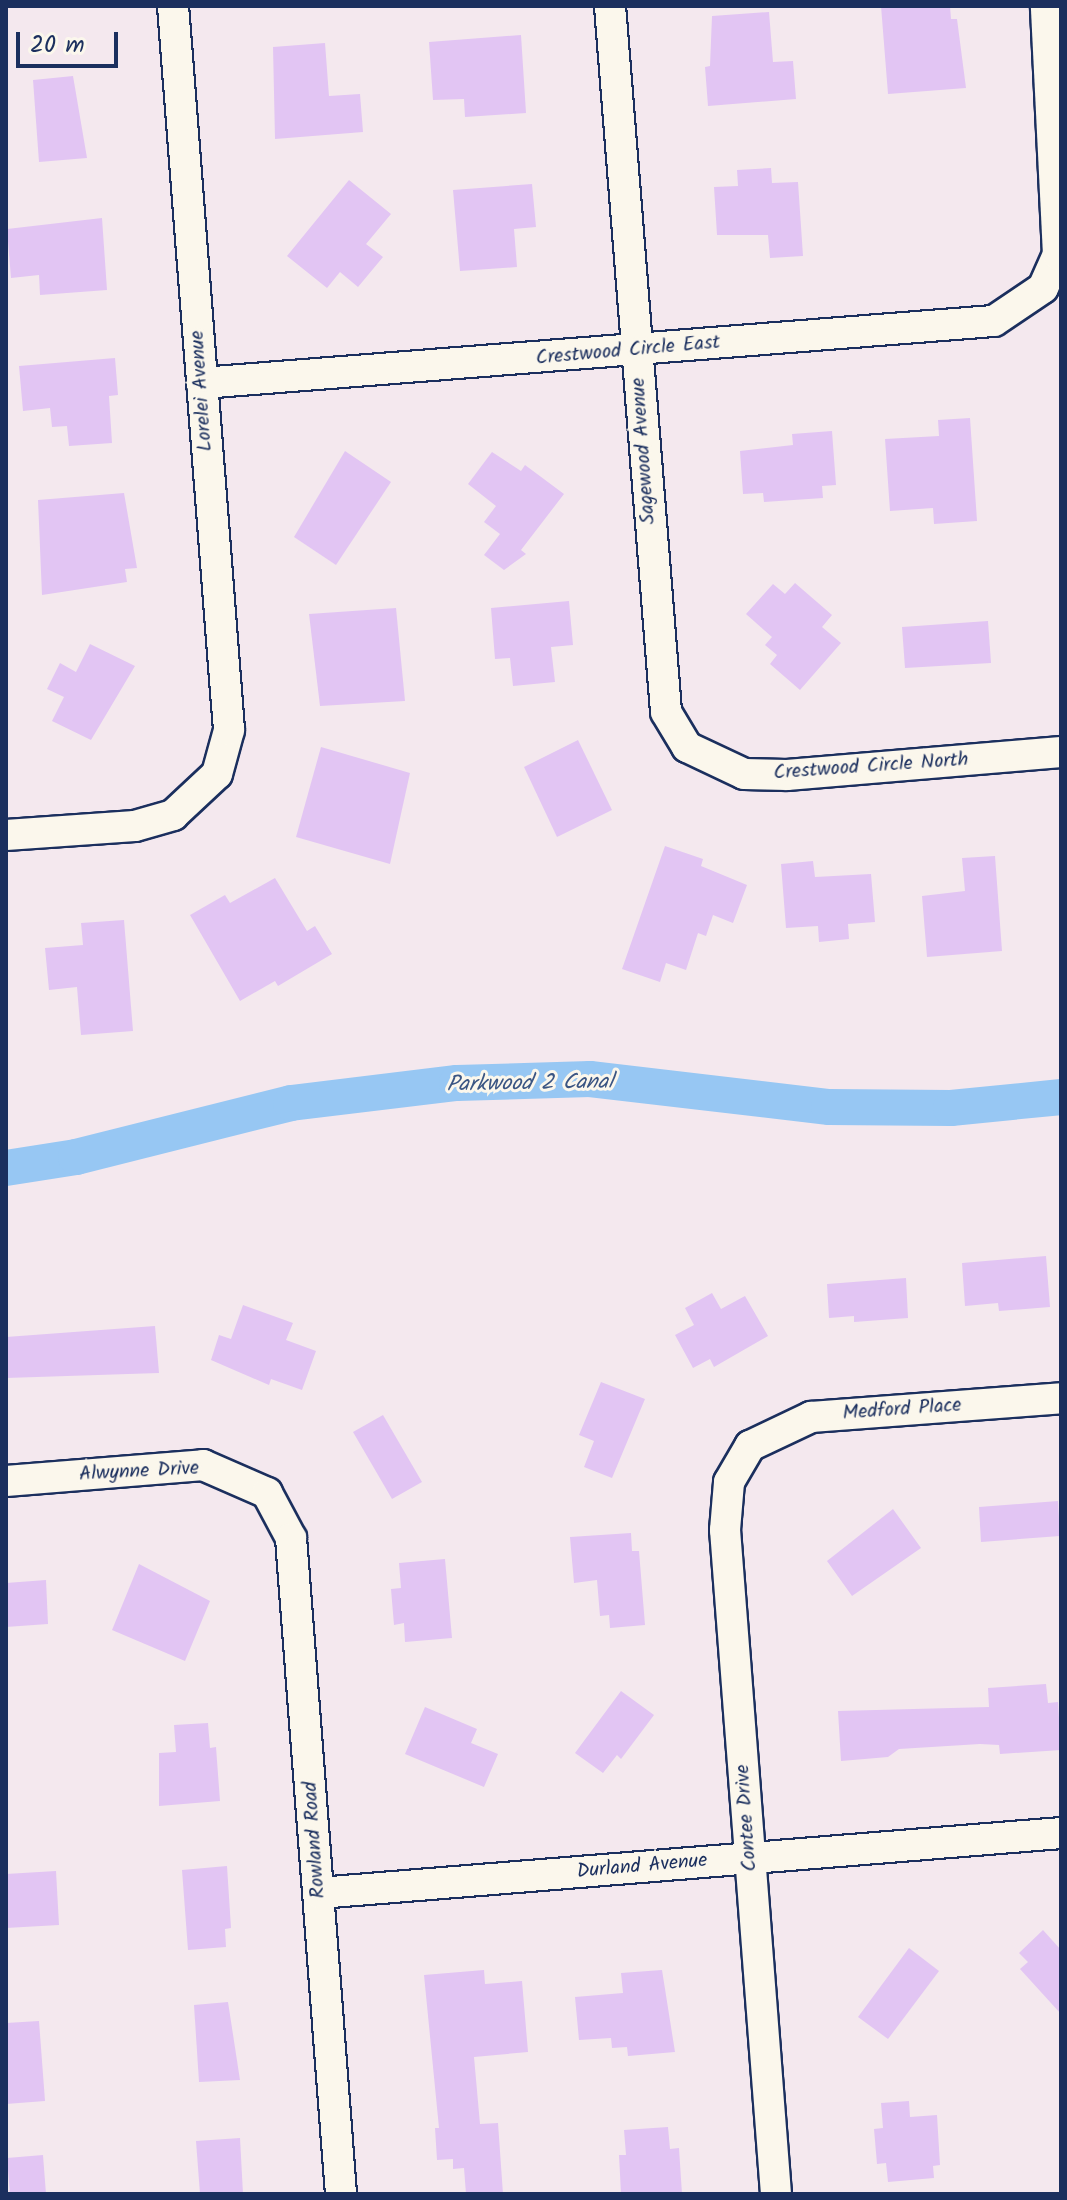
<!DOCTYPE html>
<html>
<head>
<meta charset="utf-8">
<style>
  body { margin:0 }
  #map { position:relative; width:1067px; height:2200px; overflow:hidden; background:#f4e8ee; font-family:Kalam,sans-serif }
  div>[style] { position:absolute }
  .canal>* { height:36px; margin:-18px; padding:0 18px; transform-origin:18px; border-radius:18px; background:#97c7f3 }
  .building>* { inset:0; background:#e2c5f3 }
  .roads { filter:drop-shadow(2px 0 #1b2f5e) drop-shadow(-2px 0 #1b2f5e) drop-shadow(0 2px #1b2f5e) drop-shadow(0 -2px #1b2f5e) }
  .street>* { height:30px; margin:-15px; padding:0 15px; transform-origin:15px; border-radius:15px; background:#fbf7ec }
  span { translate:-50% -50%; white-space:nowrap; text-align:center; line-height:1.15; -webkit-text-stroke:6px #fbf7ec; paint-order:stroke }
  .street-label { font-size:20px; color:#1b2f5e }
  .water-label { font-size:22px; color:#3a5583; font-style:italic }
  .frame { position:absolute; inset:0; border:8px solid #1b2f5e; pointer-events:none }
  .scale { position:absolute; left:16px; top:32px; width:102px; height:36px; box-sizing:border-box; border:4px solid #1b2f5e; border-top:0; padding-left:10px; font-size:24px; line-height:28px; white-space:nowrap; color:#1b2f5e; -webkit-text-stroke:6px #fbf7ec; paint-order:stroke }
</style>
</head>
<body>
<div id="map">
  <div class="canal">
    <div style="left:6px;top:1168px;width:71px;rotate:-8.9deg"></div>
    <div style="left:76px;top:1157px;width:222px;rotate:-14.1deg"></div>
    <div style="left:291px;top:1103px;width:167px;rotate:-6.9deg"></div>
    <div style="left:457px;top:1083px;width:133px;rotate:-1.7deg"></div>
    <div style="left:590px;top:1079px;width:241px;rotate:6.7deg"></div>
    <div style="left:829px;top:1107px;width:122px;rotate:0.5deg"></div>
    <div style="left:951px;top:1108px;width:111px;rotate:-5.7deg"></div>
  </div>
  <div class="building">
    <div style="clip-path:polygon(881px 6px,950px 6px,951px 19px,957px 19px,966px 88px,888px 94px)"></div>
    <div style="clip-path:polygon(769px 12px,773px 62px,793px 61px,796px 99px,708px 106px,705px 67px,710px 66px,712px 16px)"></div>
    <div style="clip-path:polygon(521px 35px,526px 113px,465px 117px,464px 99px,433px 100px,429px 42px)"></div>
    <div style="clip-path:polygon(325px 43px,329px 96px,360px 94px,363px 132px,275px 139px,273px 47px)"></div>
    <div style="clip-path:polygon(73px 76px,87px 158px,39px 162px,33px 80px)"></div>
    <div style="clip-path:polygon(771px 168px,772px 183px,798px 182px,803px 256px,770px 258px,768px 235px,717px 235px,714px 187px,738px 186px,737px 170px)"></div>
    <div style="clip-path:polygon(349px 180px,391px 214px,366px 244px,383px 257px,358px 287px,340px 272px,327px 288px,287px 256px)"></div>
    <div style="clip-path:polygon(532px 184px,536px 227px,514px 229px,517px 267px,460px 271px,453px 190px)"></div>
    <div style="clip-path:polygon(102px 218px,107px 290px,40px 295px,39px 275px,11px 278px,7px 229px)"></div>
    <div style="clip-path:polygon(115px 358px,118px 395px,109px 396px,112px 443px,69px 446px,67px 426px,52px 427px,50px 408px,23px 411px,19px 366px)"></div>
    <div style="clip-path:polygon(970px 418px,977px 521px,934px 524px,933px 508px,890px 511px,885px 439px,939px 436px,938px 420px)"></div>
    <div style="clip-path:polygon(832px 431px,836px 485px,822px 486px,823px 498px,764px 502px,763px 493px,743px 494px,740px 451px,793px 445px,792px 434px)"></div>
    <div style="clip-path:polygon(345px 451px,391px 482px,336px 565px,294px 537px)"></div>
    <div style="clip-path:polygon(492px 452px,521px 471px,525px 465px,564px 494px,521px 550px,526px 554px,504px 570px,484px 555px,500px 534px,484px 522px,496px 506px,468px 484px)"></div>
    <div style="clip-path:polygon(124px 493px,137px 568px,125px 569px,127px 582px,42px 595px,38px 500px)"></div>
    <div style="clip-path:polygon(795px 583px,832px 615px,822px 627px,841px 643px,800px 690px,770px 664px,777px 655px,765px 645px,772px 637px,746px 614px,773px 584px,785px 594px)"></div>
    <div style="clip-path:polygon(569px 601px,573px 645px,551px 647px,555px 682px,513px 686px,510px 658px,495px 659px,491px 608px)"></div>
    <div style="clip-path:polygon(396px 608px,405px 701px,320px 706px,309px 614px)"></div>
    <div style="clip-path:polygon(988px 621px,991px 663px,905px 668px,902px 627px)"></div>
    <div style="clip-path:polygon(90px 644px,135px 666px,91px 740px,52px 721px,64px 697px,47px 689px,60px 663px,76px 672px)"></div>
    <div style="clip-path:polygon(578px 740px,612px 810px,557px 837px,524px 767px)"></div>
    <div style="clip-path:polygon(321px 747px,410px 773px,390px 864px,296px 837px)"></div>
    <div style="clip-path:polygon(665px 846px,703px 859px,701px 866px,747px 885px,733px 923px,713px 915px,706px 936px,698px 933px,686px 970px,666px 963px,660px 982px,622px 969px)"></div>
    <div style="clip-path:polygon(995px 856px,1002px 951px,927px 957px,922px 896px,965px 891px,962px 858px)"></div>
    <div style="clip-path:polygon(813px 861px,815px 877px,871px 874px,875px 922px,848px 924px,849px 939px,819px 942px,818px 926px,786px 928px,781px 864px)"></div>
    <div style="clip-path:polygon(275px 878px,307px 931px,315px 926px,332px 954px,278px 986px,275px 981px,240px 1001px,190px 915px,225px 895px,230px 903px)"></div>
    <div style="clip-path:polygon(124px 920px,133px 1031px,81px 1035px,77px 987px,49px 990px,45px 948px,83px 945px,81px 923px)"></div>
    <div style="clip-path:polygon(1046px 1256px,1050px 1307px,999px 1311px,998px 1303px,965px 1306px,962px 1263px)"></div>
    <div style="clip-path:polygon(906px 1278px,908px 1318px,854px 1322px,854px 1316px,829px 1318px,827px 1284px)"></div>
    <div style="clip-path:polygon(712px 1293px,721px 1309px,745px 1296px,768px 1336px,714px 1367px,710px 1359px,693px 1368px,675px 1335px,694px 1325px,685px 1308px)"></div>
    <div style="clip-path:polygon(243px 1305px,293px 1323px,286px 1340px,316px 1351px,302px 1390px,271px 1379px,269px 1385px,211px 1360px,219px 1335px,231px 1339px)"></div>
    <div style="clip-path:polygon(155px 1326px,159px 1373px,6px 1378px,6px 1337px)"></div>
    <div style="clip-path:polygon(601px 1382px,645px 1399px,612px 1478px,584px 1467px,594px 1441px,579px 1435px)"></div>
    <div style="clip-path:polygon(383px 1415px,422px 1482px,392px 1499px,353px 1432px)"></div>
    <div style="clip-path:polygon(1058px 1501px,1060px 1536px,981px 1542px,979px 1507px)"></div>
    <div style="clip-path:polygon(893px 1509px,921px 1548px,852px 1596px,827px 1561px)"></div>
    <div style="clip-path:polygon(631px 1533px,632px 1551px,639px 1551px,645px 1625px,610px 1628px,609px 1615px,600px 1616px,597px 1580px,574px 1583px,570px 1537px)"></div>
    <div style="clip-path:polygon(445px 1559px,452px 1638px,405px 1642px,404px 1623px,394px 1625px,391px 1589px,401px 1588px,399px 1563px)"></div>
    <div style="clip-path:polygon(139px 1564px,210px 1601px,185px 1661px,112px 1630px)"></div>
    <div style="clip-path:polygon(46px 1580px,48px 1624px,6px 1627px,6px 1583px)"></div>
    <div style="clip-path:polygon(1046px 1684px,1048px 1703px,1058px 1702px,1061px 1750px,1000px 1754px,999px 1745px,980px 1744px,899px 1749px,888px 1757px,841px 1761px,838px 1711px,989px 1707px,988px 1688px)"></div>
    <div style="clip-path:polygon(621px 1691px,654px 1715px,621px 1759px,617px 1755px,603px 1773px,575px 1753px)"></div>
    <div style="clip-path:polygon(425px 1707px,477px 1729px,471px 1743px,498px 1754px,484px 1787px,405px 1754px)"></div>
    <div style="clip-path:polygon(208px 1723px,210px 1748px,216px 1747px,220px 1801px,159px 1806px,159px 1753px,176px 1752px,174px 1725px)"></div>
    <div style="clip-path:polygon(227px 1866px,231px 1928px,225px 1929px,226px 1947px,188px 1950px,182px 1870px)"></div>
    <div style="clip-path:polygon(56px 1871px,59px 1925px,6px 1928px,6px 1874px)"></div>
    <div style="clip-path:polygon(1043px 1930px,1061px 1950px,1061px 2014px,1020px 1969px,1028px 1962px,1019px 1953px)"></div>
    <div style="clip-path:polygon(909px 1948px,939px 1971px,888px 2039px,858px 2017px)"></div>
    <div style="clip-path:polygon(484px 1970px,485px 1984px,522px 1981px,528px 2052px,474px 2057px,480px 2124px,498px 2123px,503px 2194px,466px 2194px,464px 2168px,453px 2169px,453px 2159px,437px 2160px,435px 2128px,439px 2128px,424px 1975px)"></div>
    <div style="clip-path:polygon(662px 1970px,675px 2052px,628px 2056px,627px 2047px,612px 2048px,611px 2038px,579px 2040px,575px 1997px,623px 1993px,621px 1973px)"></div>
    <div style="clip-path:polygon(228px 2002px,240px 2080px,199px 2082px,194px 2005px)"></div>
    <div style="clip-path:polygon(39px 2021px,45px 2101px,6px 2104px,6px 2023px)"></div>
    <div style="clip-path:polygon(909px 2101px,910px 2117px,937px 2115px,940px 2165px,933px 2166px,934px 2178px,888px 2182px,886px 2163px,877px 2164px,874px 2129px,883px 2128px,881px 2103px)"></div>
    <div style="clip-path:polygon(668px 2127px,670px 2149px,679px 2148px,682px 2194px,621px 2194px,619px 2155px,626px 2155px,624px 2130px)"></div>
    <div style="clip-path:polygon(240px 2138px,243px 2194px,200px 2194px,196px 2141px)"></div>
    <div style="clip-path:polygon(43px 2155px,46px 2194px,10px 2194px,7px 2158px)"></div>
  </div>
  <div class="roads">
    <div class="street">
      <div style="left:610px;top:6px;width:708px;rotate:85.46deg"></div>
      <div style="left:666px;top:712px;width:41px;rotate:59deg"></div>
      <div style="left:687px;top:747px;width:63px;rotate:25.3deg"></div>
      <div style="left:744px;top:774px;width:43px;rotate:1.3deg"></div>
      <div style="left:787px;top:775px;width:275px;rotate:-4.8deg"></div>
      <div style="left:202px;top:383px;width:794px;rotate:-4.48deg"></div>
      <div style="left:994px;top:321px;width:59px;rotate:-34deg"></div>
      <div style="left:1043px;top:288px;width:36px;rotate:-66deg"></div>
      <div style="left:1058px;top:255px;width:249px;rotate:-92.8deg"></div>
      <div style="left:6px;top:835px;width:129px;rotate:-4deg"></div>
      <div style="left:135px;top:826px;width:40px;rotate:-16deg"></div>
      <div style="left:173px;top:815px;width:60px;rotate:-43deg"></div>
      <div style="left:217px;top:774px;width:46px;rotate:-74.7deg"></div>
      <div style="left:229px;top:730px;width:726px;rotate:-94.42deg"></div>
      <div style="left:6px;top:1481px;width:198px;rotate:-4.6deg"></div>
      <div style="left:203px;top:1465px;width:70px;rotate:23.6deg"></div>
      <div style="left:267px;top:1493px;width:51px;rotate:61.9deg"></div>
      <div style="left:291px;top:1538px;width:658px;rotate:85.64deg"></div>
      <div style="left:319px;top:1893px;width:744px;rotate:-4.62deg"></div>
      <div style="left:776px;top:2194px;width:666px;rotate:-94.39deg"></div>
      <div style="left:725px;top:1530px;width:48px;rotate:-85.2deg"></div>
      <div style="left:729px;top:1482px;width:42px;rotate:-59.7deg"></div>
      <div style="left:750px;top:1446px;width:68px;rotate:-25.4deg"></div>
      <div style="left:811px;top:1417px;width:251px;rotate:-4.3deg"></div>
    </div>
  </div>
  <div class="street-label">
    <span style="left:628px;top:351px;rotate:-5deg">Crestwood Circle East</span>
    <span style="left:202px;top:391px;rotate:-94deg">Lorelei Avenue</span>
    <span style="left:644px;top:451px;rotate:-94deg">Sagewood Avenue</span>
    <span style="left:871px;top:767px;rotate:-4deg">Crestwood Circle North</span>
    <span style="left:902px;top:1410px;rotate:-4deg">Medford Place</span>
    <span style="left:139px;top:1472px;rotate:-3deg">Alwynne Drive</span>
    <span style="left:747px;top:1818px;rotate:-94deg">Contee Drive</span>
    <span style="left:315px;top:1840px;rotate:-94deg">Rowland Road</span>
    <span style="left:642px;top:1867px;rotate:-5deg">Durland Avenue</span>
  </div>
  <div class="water-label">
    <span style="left:530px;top:1084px;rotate:-1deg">Parkwood 2 Canal</span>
  </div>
  <div class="frame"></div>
  <div class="scale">20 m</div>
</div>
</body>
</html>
